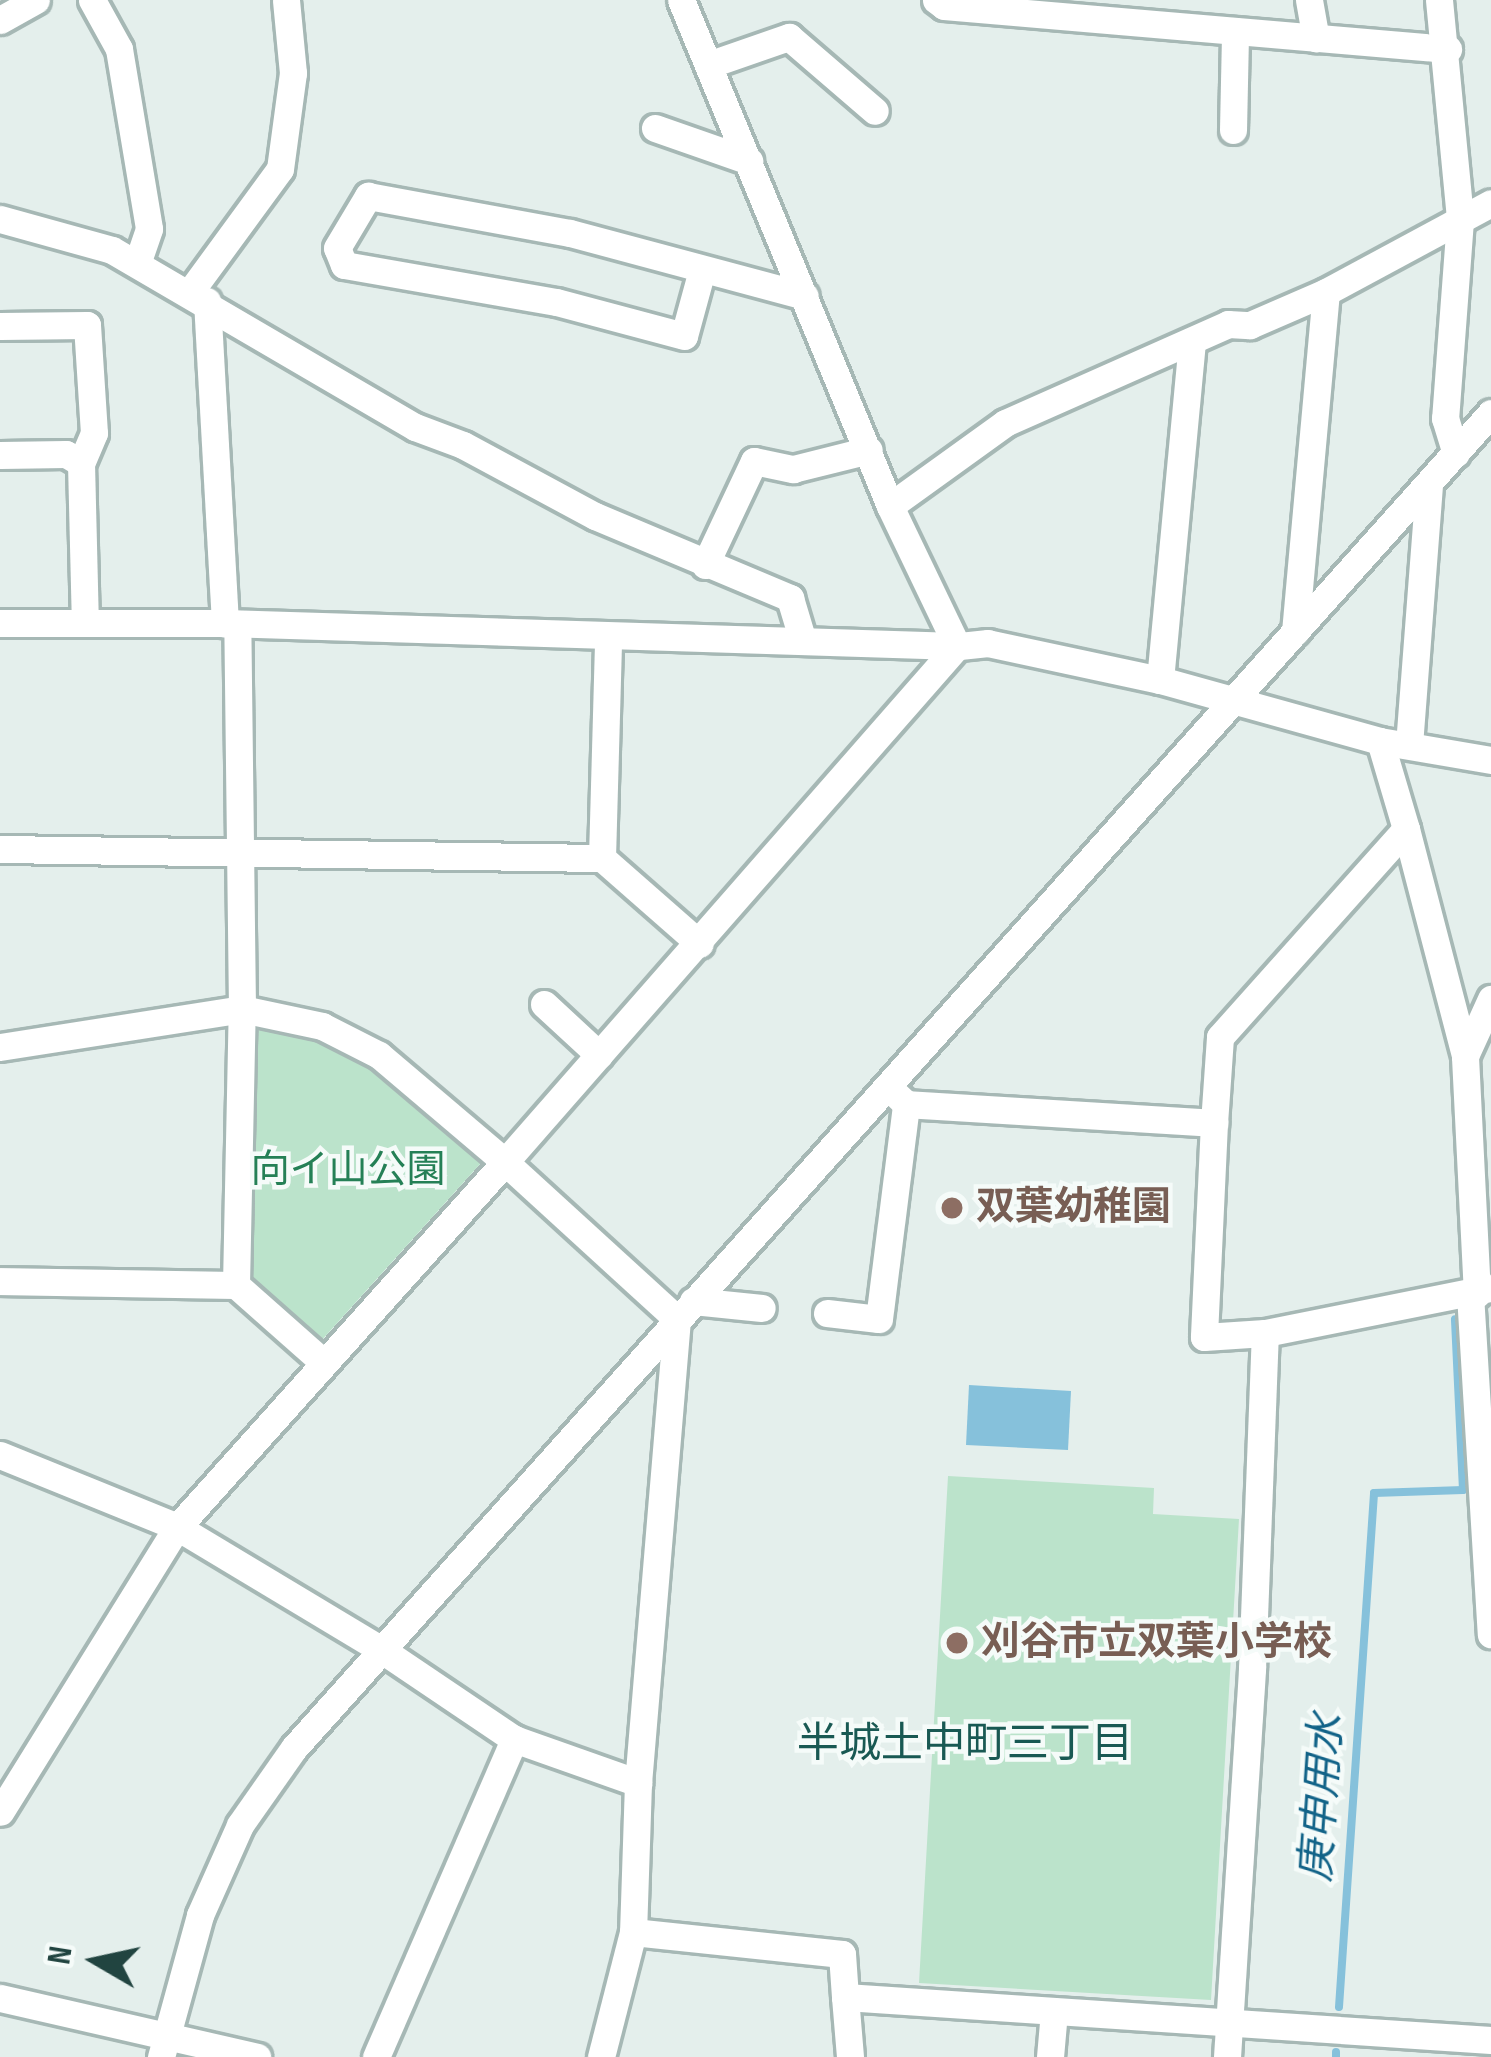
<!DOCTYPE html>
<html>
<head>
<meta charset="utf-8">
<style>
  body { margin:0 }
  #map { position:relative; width:1491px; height:2057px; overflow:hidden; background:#e4efec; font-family:"Sofia Sans Condensed","Noto Sans JP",sans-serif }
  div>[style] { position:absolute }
  .green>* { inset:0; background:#bbe3cb }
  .water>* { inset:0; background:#86c1db }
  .stream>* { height:8px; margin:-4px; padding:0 4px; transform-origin:4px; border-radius:4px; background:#86c1db }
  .roads { filter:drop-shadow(3px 0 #a6b8b5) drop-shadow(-3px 0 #a6b8b5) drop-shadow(0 3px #a6b8b5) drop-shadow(0 -3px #a6b8b5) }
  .minor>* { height:27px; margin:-13.5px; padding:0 13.5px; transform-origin:13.5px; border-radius:13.5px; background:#fff }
  .dots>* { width:33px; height:33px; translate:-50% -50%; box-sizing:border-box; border:6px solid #f5fbf9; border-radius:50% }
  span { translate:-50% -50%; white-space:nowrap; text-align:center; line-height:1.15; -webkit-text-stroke:9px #f5fbf9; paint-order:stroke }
  .park-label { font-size:39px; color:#258056 }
  .education-label { font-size:39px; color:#785e54; font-weight:700 }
  .left { translate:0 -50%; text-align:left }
  .neighbourhood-label { font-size:42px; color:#195953 }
  .water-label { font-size:42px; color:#126388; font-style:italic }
  .north { position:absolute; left:36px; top:1901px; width:120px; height:120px; -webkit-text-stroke:9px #f5fbf9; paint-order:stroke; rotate:279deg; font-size:33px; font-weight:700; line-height:48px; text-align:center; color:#214440 }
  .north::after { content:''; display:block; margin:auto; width:42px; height:54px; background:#214440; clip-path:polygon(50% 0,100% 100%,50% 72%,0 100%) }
</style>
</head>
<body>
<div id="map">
  <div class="green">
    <div style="clip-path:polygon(254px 1023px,319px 1037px,373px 1067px,481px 1163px,321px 1341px,251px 1279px)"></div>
    <div style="clip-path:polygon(948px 1476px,1154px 1488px,1153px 1514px,1239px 1519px,1211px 2000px,919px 1983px)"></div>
  </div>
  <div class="water">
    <div style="clip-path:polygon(969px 1385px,1071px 1391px,1068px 1450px,966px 1445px)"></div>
  </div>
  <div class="stream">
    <div style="left:1339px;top:2007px;width:515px;rotate:-86.1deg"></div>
    <div style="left:1374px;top:1493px;width:89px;rotate:-1.9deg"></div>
    <div style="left:1463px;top:1490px;width:171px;rotate:-92.7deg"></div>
    <div style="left:1336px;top:2057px;width:5px;rotate:-90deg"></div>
  </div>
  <div class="roads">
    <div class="minor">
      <div style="left:92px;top:0;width:56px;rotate:61.1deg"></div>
      <div style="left:119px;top:49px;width:182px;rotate:80.5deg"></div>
      <div style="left:149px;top:229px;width:36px;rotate:109deg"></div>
      <div style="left:936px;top:0;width:10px;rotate:37deg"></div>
      <div style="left:944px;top:6px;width:506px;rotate:4.88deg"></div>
      <div style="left:1309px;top:0;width:39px;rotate:80deg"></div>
      <div style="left:1439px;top:0;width:221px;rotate:84.5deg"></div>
      <div style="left:1460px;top:220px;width:199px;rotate:94.3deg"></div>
      <div style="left:1445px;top:418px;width:37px;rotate:73deg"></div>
      <div style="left:0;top:20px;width:41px;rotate:-29.1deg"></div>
      <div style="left:708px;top:65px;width:86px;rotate:-19.1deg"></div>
      <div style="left:789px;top:37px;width:113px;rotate:40.7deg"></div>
      <div style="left:655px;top:128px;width:100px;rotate:19.3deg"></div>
      <div style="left:1233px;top:130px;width:99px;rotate:-88.8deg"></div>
      <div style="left:0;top:219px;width:116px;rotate:15.5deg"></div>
      <div style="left:112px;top:250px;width:351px;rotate:30.3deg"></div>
      <div style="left:415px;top:427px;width:51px;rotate:20.6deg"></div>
      <div style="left:463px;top:445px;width:150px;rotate:28.3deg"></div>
      <div style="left:595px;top:516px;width:212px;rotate:22.8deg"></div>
      <div style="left:790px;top:598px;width:42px;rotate:73.3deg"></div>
      <div style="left:702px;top:270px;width:68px;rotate:105.3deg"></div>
      <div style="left:684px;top:336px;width:132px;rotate:-165.1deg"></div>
      <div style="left:556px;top:302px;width:215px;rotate:-170.1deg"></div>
      <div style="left:344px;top:265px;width:18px;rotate:-112deg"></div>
      <div style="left:337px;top:248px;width:61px;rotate:-59.2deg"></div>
      <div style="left:368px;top:196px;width:205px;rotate:10.4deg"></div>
      <div style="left:570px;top:233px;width:243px;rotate:15deg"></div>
      <div style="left:190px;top:292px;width:152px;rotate:-53.8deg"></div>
      <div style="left:280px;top:169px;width:97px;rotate:-82.3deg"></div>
      <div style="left:293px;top:73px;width:73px;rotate:-95.5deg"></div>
      <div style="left:207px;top:301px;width:323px;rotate:86.8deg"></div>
      <div style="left:0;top:326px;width:87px;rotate:-0.7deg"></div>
      <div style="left:87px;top:325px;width:108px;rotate:86.3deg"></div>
      <div style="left:94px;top:433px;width:33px;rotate:113deg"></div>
      <div style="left:81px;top:463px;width:160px;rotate:88.6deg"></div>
      <div style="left:0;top:455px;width:66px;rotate:-0.9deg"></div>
      <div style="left:66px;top:454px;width:17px;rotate:31deg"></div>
      <div style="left:890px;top:506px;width:142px;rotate:-35.8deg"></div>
      <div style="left:1005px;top:423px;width:244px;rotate:-23.9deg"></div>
      <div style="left:1228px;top:324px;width:22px;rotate:3deg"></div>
      <div style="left:1250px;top:325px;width:83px;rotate:-23.5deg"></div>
      <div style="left:1326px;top:292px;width:187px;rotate:-28.3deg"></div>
      <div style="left:705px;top:565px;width:115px;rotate:-64.8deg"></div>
      <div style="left:754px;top:461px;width:40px;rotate:12deg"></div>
      <div style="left:793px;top:469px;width:78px;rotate:-14deg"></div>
      <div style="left:0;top:623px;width:225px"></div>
      <div style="left:225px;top:623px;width:732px;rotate:1.8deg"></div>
      <div style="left:957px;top:646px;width:155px;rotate:-115.6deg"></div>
      <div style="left:890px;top:506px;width:547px;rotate:-112.44deg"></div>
      <div style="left:1295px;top:632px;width:341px;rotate:-84.8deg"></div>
      <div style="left:1160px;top:680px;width:339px;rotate:-84.6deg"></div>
      <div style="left:1380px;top:741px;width:92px;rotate:73.5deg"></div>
      <div style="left:1409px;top:745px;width:262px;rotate:-85.6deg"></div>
      <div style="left:1491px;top:760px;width:113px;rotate:-170.3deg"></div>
      <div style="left:1380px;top:741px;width:228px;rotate:-164.5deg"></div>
      <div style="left:1160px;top:680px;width:176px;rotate:-167.9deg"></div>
      <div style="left:988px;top:643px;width:31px;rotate:174deg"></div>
      <div style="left:957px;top:646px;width:686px;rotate:131.22deg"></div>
      <div style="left:505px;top:1162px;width:233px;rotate:42.4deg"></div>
      <div style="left:677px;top:1319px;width:466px;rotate:94.8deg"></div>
      <div style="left:638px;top:1783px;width:149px;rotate:91.9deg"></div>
      <div style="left:633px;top:1932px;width:210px;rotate:6deg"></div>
      <div style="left:842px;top:1954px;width:43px;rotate:86deg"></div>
      <div style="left:845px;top:1997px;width:647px;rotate:3.81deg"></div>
      <div style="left:0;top:849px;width:602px;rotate:0.86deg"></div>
      <div style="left:602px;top:858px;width:130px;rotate:41.3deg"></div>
      <div style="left:602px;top:858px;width:221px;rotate:-88.4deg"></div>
      <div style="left:544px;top:1004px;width:75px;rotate:42.8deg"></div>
      <div style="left:0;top:1047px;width:245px;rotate:-8.9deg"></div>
      <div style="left:242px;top:1009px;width:82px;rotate:12deg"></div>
      <div style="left:322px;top:1026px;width:64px;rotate:27deg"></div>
      <div style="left:379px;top:1055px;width:165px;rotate:40.3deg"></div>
      <div style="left:505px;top:1162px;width:491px;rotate:131.9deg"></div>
      <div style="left:177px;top:1527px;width:335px;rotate:121.8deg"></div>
      <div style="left:888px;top:1087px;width:25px;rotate:43deg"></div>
      <div style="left:906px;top:1104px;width:309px;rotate:3.5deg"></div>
      <div style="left:1214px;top:1123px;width:214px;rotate:92.7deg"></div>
      <div style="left:1204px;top:1337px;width:61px;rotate:-3.8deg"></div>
      <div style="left:1265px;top:1333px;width:230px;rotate:-11.3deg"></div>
      <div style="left:1214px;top:1123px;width:86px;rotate:-86deg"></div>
      <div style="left:1220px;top:1037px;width:279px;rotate:-48.2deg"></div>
      <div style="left:1406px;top:829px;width:235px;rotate:75.4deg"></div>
      <div style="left:0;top:1281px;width:236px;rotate:1deg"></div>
      <div style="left:236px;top:1285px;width:116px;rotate:41.5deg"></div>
      <div style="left:236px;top:1285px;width:276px;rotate:-88.8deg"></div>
      <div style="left:242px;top:1009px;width:385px;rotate:-90.7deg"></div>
      <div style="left:1470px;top:1294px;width:341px;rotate:86.5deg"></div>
      <div style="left:1477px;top:1294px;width:238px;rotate:-92.9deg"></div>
      <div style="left:1465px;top:1056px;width:63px;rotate:-65.5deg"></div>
      <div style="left:693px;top:1301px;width:69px;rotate:5.8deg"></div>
      <div style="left:827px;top:1313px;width:52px;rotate:6.6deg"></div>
      <div style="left:879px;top:1319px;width:217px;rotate:-82.8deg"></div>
      <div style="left:0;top:1455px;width:191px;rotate:22.1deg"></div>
      <div style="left:177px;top:1527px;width:239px;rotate:31deg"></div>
      <div style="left:382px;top:1650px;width:159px;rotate:34deg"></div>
      <div style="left:514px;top:1739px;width:132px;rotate:19.5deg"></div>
      <div style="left:845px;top:1997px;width:60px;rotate:85.2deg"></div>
      <div style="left:0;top:1998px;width:264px;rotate:12.9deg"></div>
      <div style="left:161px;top:2057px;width:147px;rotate:-74.6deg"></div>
      <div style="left:200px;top:1915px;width:98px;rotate:-66deg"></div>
      <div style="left:240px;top:1825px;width:94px;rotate:-55deg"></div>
      <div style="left:294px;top:1748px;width:1793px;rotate:-48.12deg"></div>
      <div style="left:376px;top:2057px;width:347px;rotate:-66.5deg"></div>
      <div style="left:601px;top:2057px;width:129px;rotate:-75.6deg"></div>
      <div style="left:1050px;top:2057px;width:46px;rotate:-85deg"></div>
      <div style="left:1227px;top:2057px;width:389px;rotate:-86.3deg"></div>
      <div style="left:1252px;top:1669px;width:336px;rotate:-87.8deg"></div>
    </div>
  </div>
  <div class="dots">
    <div style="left:952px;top:1208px;background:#8d6e63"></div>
    <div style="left:957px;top:1643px;background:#8d6e63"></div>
  </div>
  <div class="park-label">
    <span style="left:348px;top:1171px">向イ山公園</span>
  </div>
  <div class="education-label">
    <span class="left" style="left:976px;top:1208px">双葉幼稚園</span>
    <span class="left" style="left:981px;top:1643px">刈谷市立双葉小学校</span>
  </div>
  <div class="neighbourhood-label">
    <span style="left:965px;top:1745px">半城土中町三丁目</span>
  </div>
  <div class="water-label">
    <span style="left:1323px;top:1798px;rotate:-86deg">庚申用水</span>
  </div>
  <div class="north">N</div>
</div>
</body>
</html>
